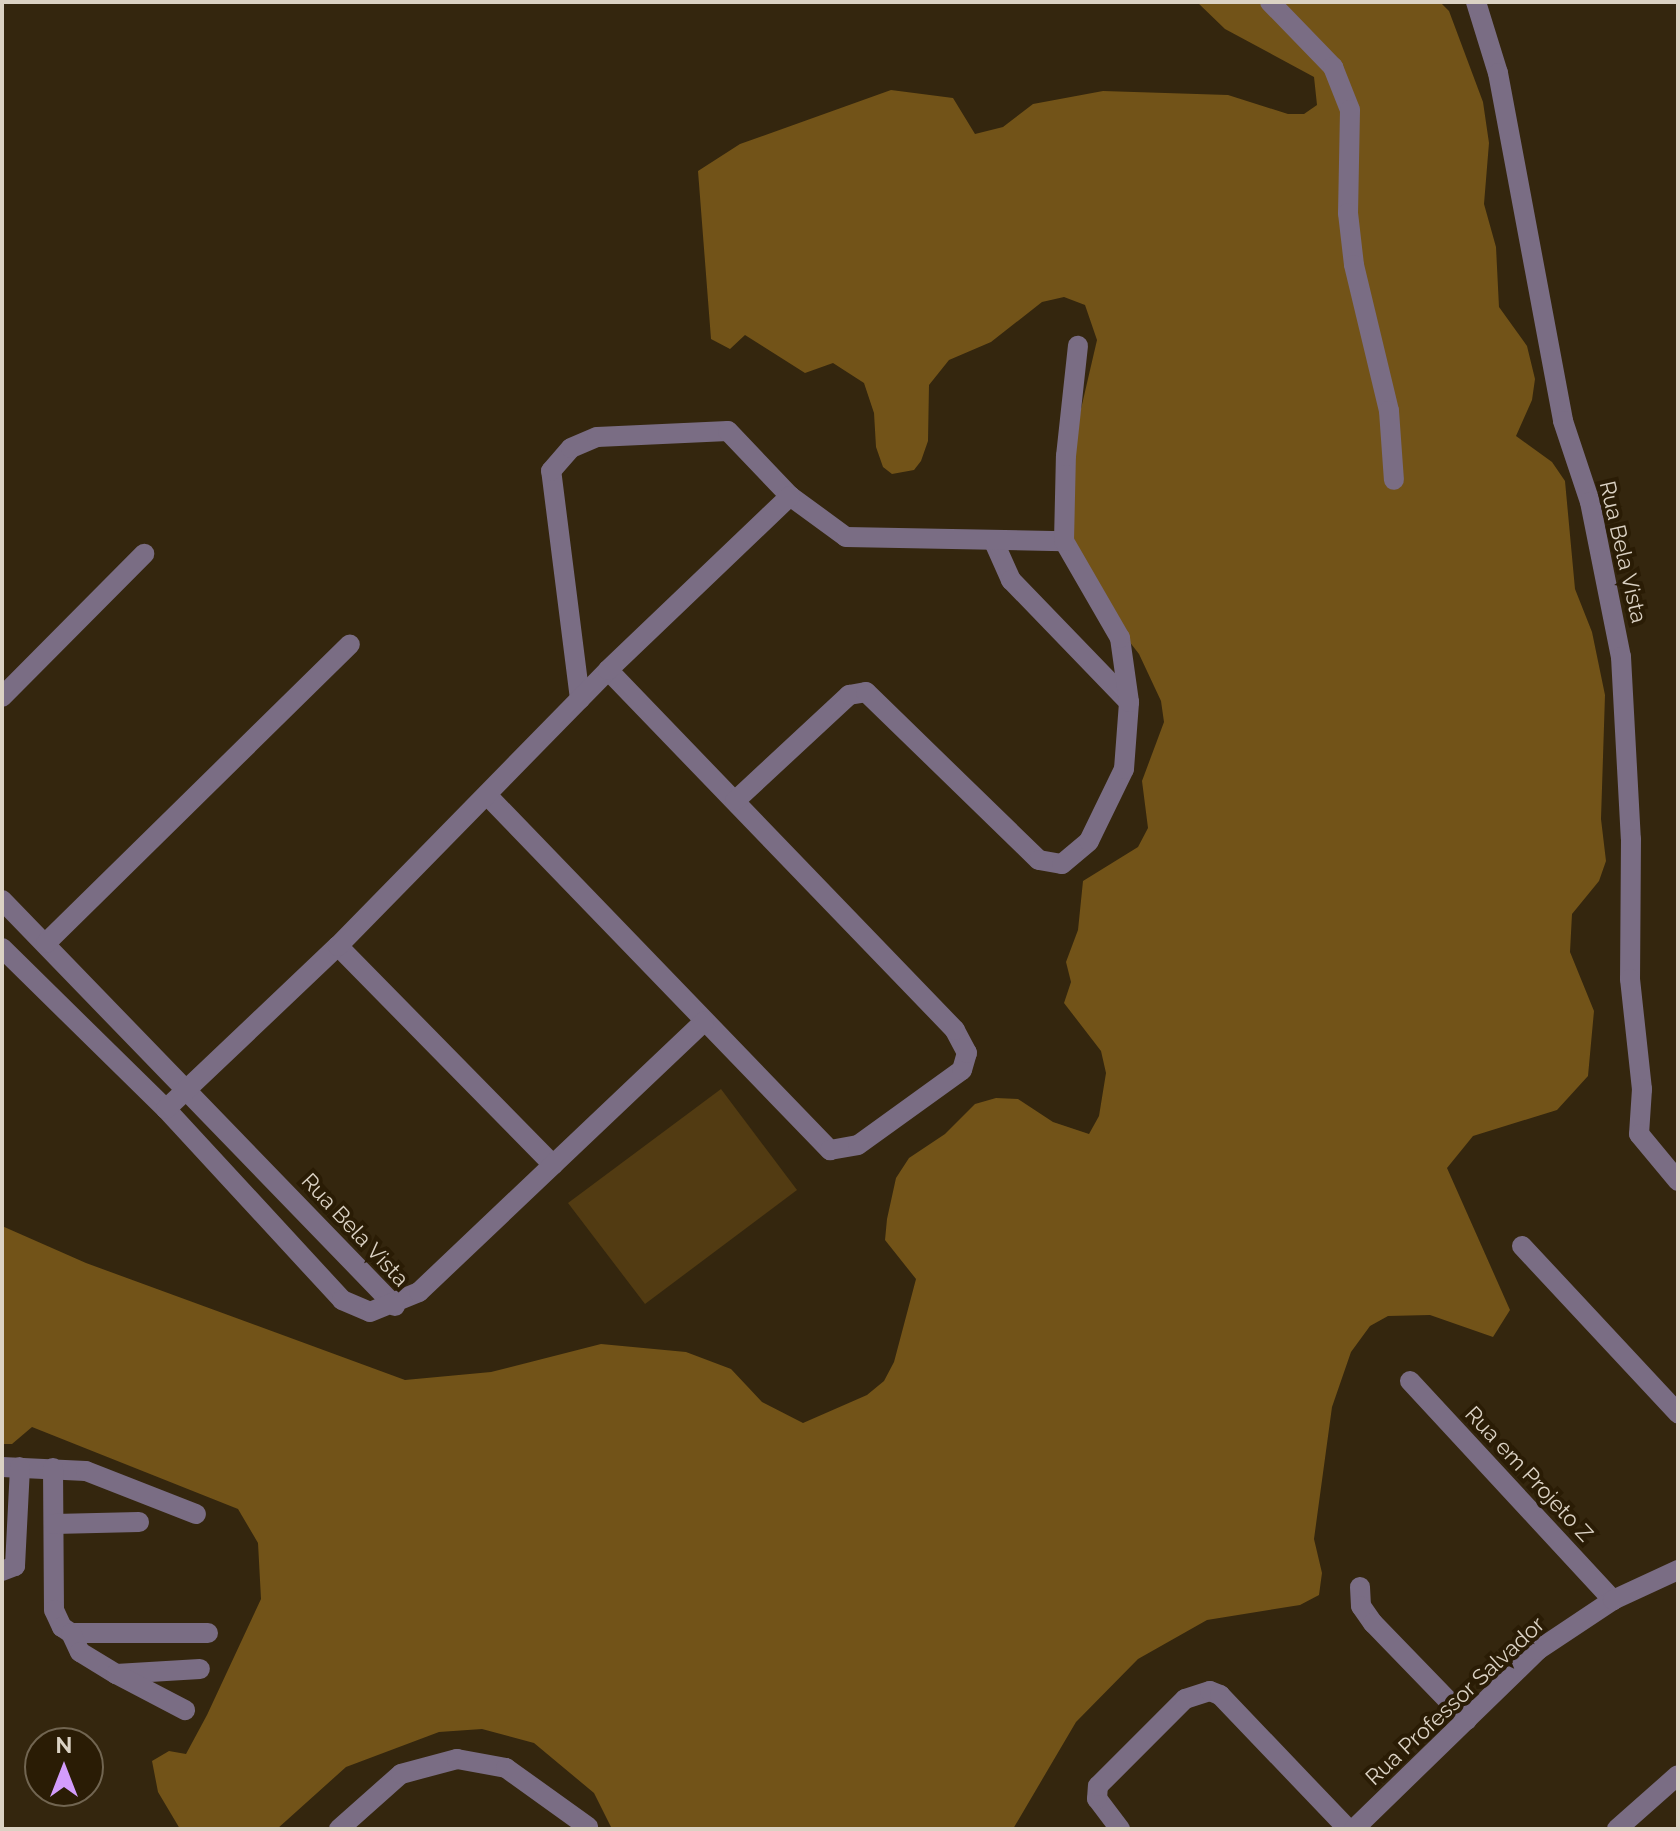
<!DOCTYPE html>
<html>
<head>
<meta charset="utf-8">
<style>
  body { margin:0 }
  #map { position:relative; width:1680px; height:1831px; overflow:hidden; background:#34260e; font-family:Raleway,sans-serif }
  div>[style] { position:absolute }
  .green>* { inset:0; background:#523b12 }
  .forest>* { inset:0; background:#725318 }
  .minor>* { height:20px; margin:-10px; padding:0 10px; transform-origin:10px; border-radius:10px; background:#7a6d84 }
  span { translate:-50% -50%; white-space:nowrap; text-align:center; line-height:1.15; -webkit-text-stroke:8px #2a1c05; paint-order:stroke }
  .street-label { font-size:22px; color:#dbd2c4 }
  .frame { position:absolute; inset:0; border:4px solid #dbd2c4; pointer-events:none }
  .north { position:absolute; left:24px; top:1727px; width:80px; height:80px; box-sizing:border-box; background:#2a1c05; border:2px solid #716551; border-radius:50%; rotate:0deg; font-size:22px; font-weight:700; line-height:32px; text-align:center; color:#dbd2c4 }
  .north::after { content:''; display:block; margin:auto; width:28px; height:36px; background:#d39cfc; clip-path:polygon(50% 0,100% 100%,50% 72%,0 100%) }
</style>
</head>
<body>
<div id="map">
  <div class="green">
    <div style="clip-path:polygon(721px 1089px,797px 1190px,645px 1304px,568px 1203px)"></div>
  </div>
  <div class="forest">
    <div style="clip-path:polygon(1197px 2px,1440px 2px,1449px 11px,1483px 102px,1489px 143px,1484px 204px,1496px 247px,1499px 307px,1527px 346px,1535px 379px,1532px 400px,1516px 436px,1552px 462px,1565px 481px,1575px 589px,1592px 632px,1605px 695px,1601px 819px,1606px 861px,1599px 881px,1572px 914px,1570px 952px,1594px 1011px,1588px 1076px,1557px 1110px,1473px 1136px,1447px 1168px,1510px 1310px,1493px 1337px,1430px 1315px,1388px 1316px,1370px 1326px,1351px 1352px,1332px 1407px,1314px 1539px,1322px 1573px,1319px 1595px,1300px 1605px,1207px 1620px,1138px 1659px,1076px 1722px,1013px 1829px,612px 1829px,594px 1793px,534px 1743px,482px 1729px,439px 1732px,346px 1767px,277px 1829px,180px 1829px,158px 1792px,152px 1761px,169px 1751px,186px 1754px,207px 1715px,261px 1599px,258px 1543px,238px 1509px,32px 1427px,12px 1444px,2px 1444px,2px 1226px,86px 1263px,405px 1380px,491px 1372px,601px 1344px,686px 1352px,731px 1369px,762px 1402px,803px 1423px,867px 1395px,884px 1381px,894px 1362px,916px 1279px,885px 1240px,887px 1219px,896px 1178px,909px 1158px,945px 1134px,975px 1104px,996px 1098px,1018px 1099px,1053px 1122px,1089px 1134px,1099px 1116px,1106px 1073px,1101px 1051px,1064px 1003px,1071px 982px,1066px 962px,1078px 930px,1083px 881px,1138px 847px,1148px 828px,1142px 781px,1164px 722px,1161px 701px,1139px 654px,1083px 582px,1073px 534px,1074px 439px,1097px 340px,1085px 305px,1064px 297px,1042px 302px,991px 342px,949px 360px,929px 385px,928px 441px,921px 461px,914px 470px,892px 474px,883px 467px,876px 447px,874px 413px,864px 383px,833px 363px,805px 373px,745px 335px,730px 349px,711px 339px,698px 171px,740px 144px,891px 90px,953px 98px,975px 134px,1003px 127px,1033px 104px,1103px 91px,1228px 95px,1288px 114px,1304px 114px,1317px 105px,1314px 77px,1225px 29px)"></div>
  </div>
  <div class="minor">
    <div style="left:1270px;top:2px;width:91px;rotate:45.9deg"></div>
    <div style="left:1333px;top:67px;width:46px;rotate:68.4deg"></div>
    <div style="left:1350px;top:110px;width:103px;rotate:91.1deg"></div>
    <div style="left:1348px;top:213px;width:52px;rotate:83.4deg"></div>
    <div style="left:1354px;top:265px;width:150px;rotate:76.5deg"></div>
    <div style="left:1389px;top:411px;width:69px;rotate:85.9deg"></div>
    <div style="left:1476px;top:2px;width:74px;rotate:72.8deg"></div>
    <div style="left:1498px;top:73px;width:354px;rotate:79.4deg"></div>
    <div style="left:1563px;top:421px;width:85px;rotate:71.6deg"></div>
    <div style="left:1590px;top:502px;width:158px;rotate:78.7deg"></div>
    <div style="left:1621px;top:657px;width:182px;rotate:86.9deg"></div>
    <div style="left:1631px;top:839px;width:140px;rotate:90.4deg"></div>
    <div style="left:1630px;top:979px;width:111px;rotate:83.8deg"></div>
    <div style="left:1642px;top:1089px;width:45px;rotate:93.8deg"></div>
    <div style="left:1639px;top:1134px;width:61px;rotate:50.3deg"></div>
    <div style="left:994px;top:542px;width:42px;rotate:65.9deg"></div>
    <div style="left:1011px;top:580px;width:170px;rotate:46deg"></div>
    <div style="left:2px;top:697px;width:202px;rotate:-45.2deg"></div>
    <div style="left:580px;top:699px;width:230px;rotate:-97.2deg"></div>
    <div style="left:551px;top:471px;width:30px;rotate:-49deg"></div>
    <div style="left:571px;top:448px;width:28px;rotate:-23deg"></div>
    <div style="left:597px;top:437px;width:131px;rotate:-2.6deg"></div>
    <div style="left:728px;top:431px;width:90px;rotate:46.4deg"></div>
    <div style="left:790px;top:496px;width:69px;rotate:36.2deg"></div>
    <div style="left:846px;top:537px;width:218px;rotate:1.1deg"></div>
    <div style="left:487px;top:795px;width:494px;rotate:46deg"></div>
    <div style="left:830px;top:1150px;width:28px;rotate:-10deg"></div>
    <div style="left:858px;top:1145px;width:128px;rotate:-35.8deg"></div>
    <div style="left:962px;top:1070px;width:18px;rotate:-74deg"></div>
    <div style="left:967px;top:1053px;width:26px;rotate:-118deg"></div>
    <div style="left:955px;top:1030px;width:500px;rotate:-133.95deg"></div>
    <div style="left:735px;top:801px;width:156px;rotate:-42.9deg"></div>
    <div style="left:849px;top:695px;width:17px;rotate:-10deg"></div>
    <div style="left:866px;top:692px;width:241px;rotate:44.2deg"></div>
    <div style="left:1039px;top:860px;width:23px;rotate:10deg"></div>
    <div style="left:1062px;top:864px;width:35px;rotate:-40deg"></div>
    <div style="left:1089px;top:841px;width:80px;rotate:-64.1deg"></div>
    <div style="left:1124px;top:769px;width:67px;rotate:-85.7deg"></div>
    <div style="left:1129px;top:702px;width:65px;rotate:-98deg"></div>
    <div style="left:1120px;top:638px;width:112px;rotate:-120deg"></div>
    <div style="left:1064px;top:541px;width:85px;rotate:-88.7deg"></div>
    <div style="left:1066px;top:456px;width:111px;rotate:-83.8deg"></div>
    <div style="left:2px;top:900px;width:565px;rotate:45.93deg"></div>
    <div style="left:46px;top:943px;width:426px;rotate:-44.5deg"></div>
    <div style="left:338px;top:946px;width:307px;rotate:45.5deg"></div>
    <div style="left:2px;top:948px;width:230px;rotate:44.5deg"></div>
    <div style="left:166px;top:1109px;width:260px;rotate:47.3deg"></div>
    <div style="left:342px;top:1300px;width:30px;rotate:23deg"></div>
    <div style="left:370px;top:1312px;width:53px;rotate:-22.2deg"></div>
    <div style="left:419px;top:1292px;width:393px;rotate:-43.5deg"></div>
    <div style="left:166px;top:1109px;width:237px;rotate:-43.5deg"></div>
    <div style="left:338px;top:946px;width:386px;rotate:-45.6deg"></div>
    <div style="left:608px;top:670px;width:252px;rotate:-43.7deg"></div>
    <div style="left:1522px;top:1246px;width:229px;rotate:47deg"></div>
    <div style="left:1410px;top:1381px;width:299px;rotate:47.2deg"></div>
    <div style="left:2px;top:1467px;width:84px;rotate:2.7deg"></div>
    <div style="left:86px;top:1471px;width:118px;rotate:21.4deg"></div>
    <div style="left:53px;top:1468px;width:142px;rotate:89.6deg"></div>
    <div style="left:54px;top:1610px;width:19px;rotate:65deg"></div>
    <div style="left:62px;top:1627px;width:11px;rotate:34deg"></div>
    <div style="left:71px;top:1633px;width:137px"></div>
    <div style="left:54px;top:1524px;width:85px;rotate:-1.3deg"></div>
    <div style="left:2px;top:1571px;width:14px;rotate:-21deg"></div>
    <div style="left:15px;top:1566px;width:99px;rotate:-87.1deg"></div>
    <div style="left:1360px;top:1587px;width:19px;rotate:87deg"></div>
    <div style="left:1361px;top:1606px;width:21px;rotate:55deg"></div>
    <div style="left:1373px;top:1623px;width:135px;rotate:45.9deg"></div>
    <div style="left:71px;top:1633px;width:21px;rotate:65deg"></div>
    <div style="left:80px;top:1652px;width:42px;rotate:31.4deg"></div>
    <div style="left:116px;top:1674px;width:84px;rotate:-3.4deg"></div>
    <div style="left:116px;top:1674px;width:78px;rotate:27.6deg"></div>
    <div style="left:339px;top:1829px;width:83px;rotate:-41.6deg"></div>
    <div style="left:401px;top:1774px;width:58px;rotate:-15deg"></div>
    <div style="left:457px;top:1759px;width:50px;rotate:10.4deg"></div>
    <div style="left:506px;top:1768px;width:101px;rotate:35.7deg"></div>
    <div style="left:1120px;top:1829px;width:38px;rotate:-127deg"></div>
    <div style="left:1097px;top:1799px;width:13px;rotate:-86deg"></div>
    <div style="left:1098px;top:1786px;width:123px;rotate:-45deg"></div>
    <div style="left:1185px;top:1699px;width:26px;rotate:-18deg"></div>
    <div style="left:1210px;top:1691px;width:11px;rotate:22deg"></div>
    <div style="left:1220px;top:1695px;width:185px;rotate:46.3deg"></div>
    <div style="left:1354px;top:1829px;width:257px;rotate:-44.2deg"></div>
    <div style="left:1538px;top:1650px;width:90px;rotate:-33.7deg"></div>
    <div style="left:1613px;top:1600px;width:72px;rotate:-24.8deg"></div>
    <div style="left:1617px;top:1829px;width:81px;rotate:-41.5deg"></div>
  </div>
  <div class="street-label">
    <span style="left:1623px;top:552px;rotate:77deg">Rua Bela Vista</span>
    <span style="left:355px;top:1230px;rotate:47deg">Rua Bela Vista</span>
    <span style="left:1529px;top:1474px;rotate:47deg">Rua em Projeto Z</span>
    <span style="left:1455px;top:1701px;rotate:-43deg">Rua Professor Salvador</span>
  </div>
  <div class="frame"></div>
  <div class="north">N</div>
</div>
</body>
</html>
